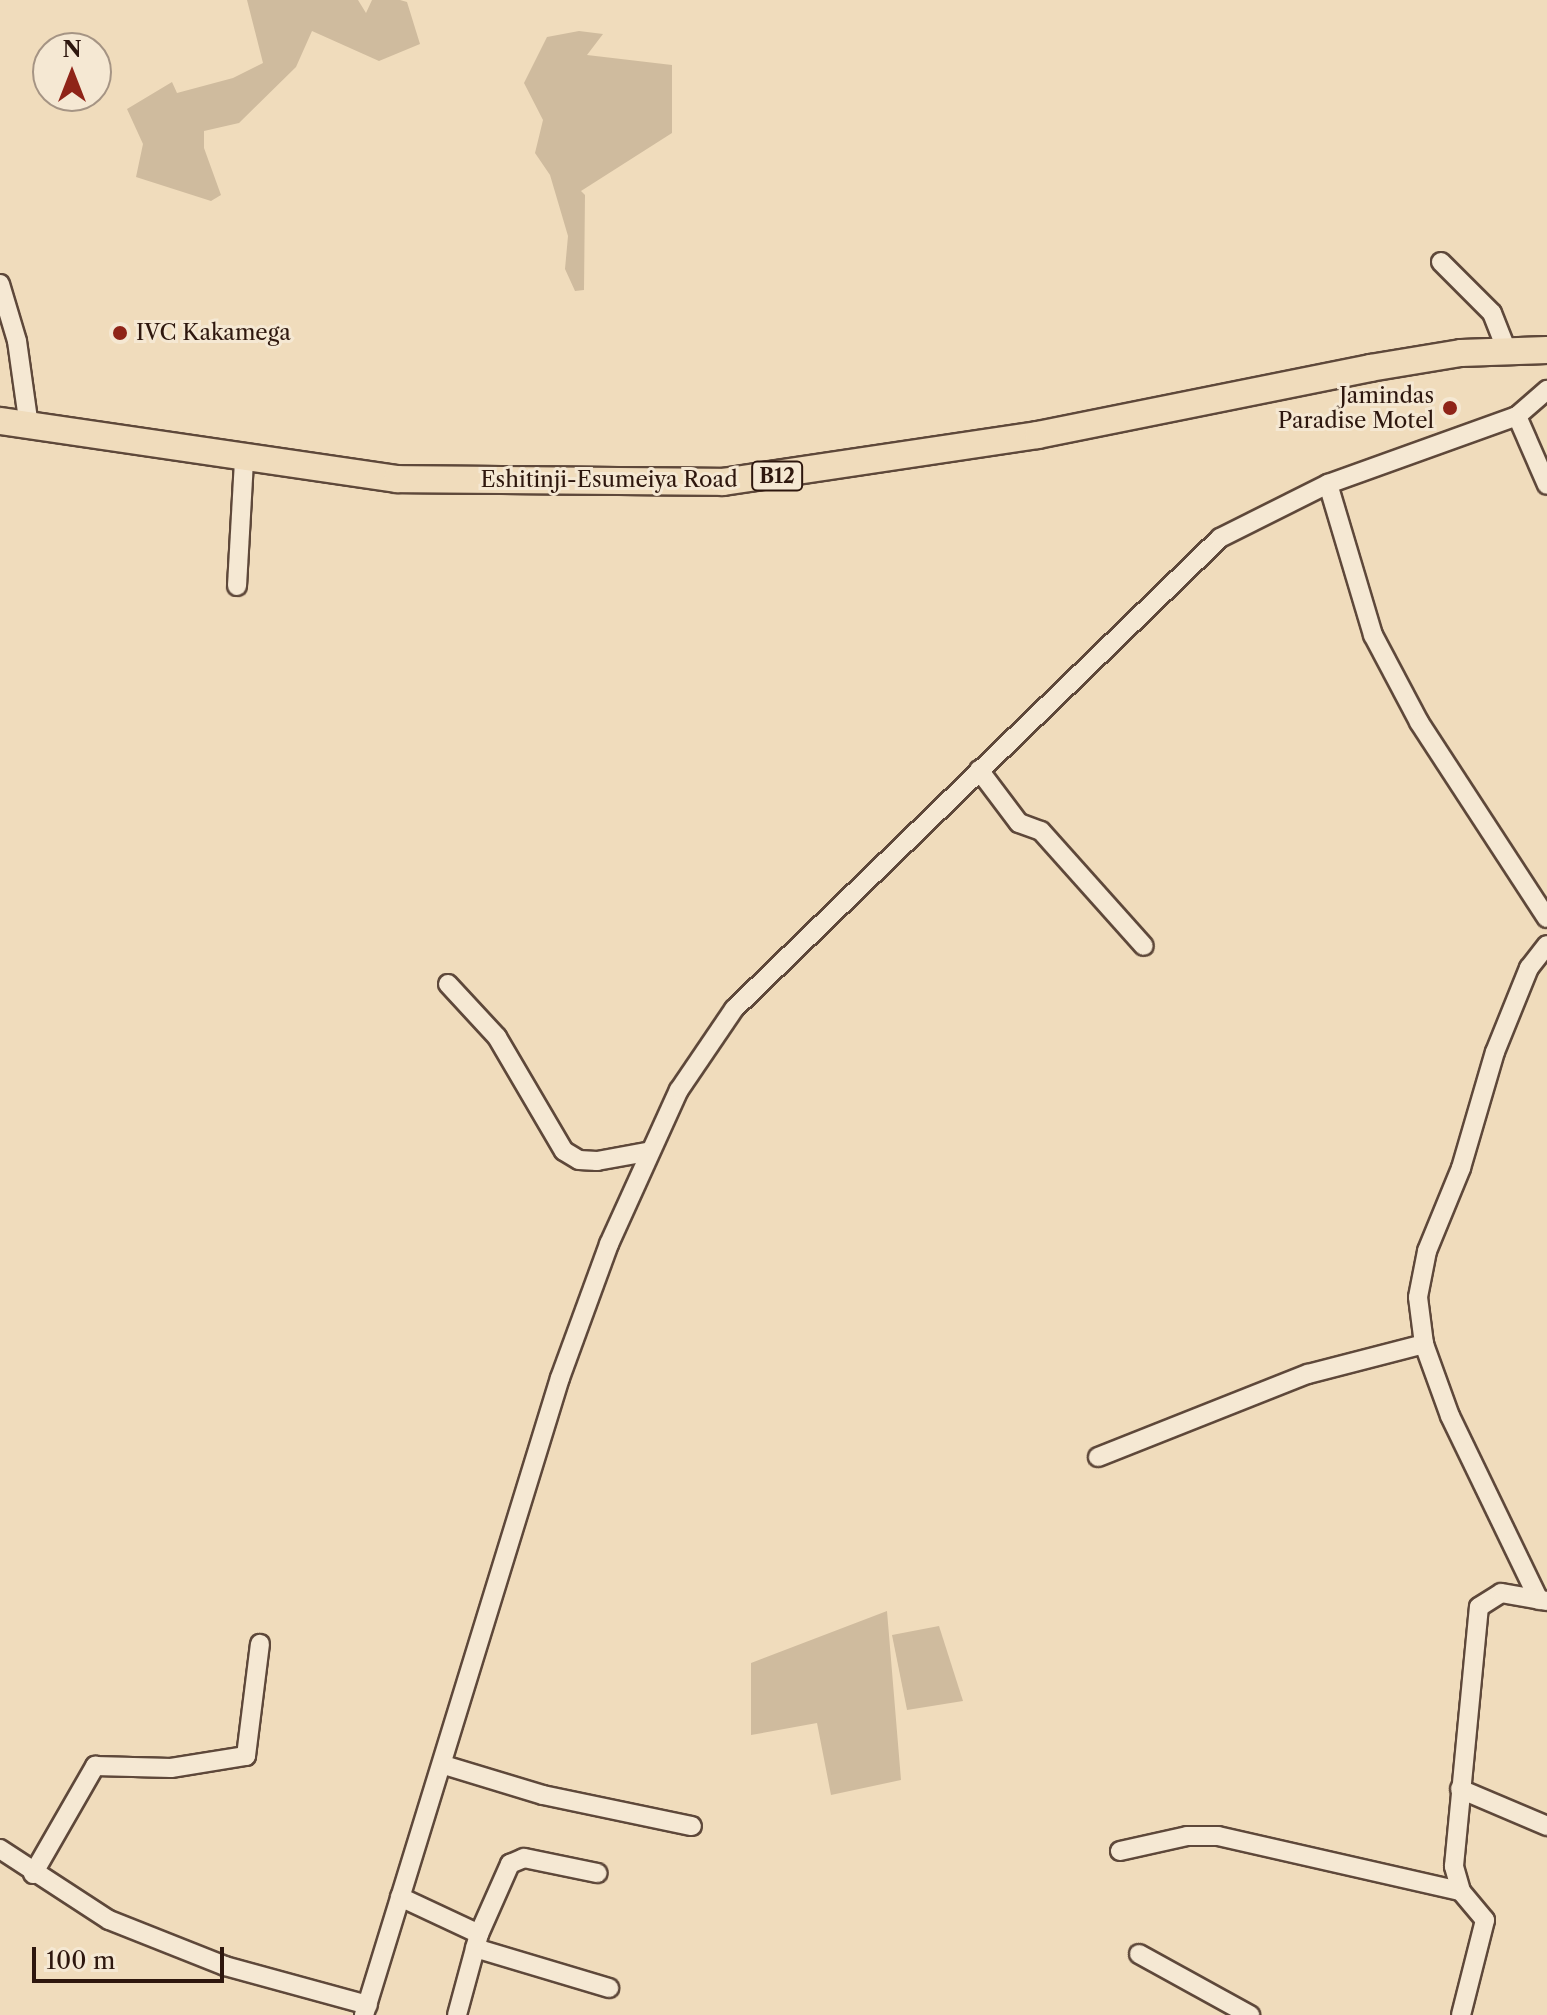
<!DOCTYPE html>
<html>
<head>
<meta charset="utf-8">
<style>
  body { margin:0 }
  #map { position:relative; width:1547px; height:2015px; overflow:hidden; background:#f0dcbc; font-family:"Libre Caslon Text",serif }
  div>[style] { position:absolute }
  .green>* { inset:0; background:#cfbb9e }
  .roads { filter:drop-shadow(2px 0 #5e483a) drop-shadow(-2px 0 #5e483a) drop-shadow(0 2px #5e483a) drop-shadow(0 -2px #5e483a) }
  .minor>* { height:18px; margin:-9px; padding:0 9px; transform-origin:9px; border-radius:9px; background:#f5e8d3 }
  .highway>* { height:26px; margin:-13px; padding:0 13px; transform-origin:13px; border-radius:13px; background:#f0dcbc }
  .dots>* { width:22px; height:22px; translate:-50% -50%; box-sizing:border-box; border:4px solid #f5e8d3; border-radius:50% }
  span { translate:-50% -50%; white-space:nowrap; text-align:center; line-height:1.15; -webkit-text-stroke:6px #f5e8d3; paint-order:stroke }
  .shield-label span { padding:2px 6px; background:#f5e8d3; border:2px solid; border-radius:6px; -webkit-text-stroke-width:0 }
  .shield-label { font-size:20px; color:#2e170e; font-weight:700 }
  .poi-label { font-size:22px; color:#2e170e }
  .left { translate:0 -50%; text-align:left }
  .right { translate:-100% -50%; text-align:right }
  .street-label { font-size:22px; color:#2e170e }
  .north { position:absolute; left:32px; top:32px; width:80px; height:80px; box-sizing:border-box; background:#f5e8d3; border:2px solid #a59484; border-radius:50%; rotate:0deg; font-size:22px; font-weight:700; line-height:32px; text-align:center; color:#2e170e }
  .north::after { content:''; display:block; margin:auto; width:28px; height:36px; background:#8f2418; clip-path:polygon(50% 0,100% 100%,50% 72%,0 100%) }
  .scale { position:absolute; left:32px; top:1947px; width:192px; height:36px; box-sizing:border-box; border:4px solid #2e170e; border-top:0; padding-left:10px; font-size:24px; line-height:28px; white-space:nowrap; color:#2e170e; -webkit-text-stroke:6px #f5e8d3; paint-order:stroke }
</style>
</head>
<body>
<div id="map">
  <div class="green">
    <div style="clip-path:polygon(247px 0,358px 0,366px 13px,372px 0,400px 0,407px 2px,420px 44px,379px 61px,312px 31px,296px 67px,239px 123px,204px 131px,204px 148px,221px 195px,211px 201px,136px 177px,143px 144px,127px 109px,172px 82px,177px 93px,233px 78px,263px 63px)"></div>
    <div style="clip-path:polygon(579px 31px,603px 34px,587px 55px,672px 65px,672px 133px,581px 191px,585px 195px,584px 290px,575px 291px,565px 269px,568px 236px,550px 175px,535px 153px,543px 120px,524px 83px,547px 37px)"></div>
    <div style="clip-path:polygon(887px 1611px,901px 1780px,831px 1795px,817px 1723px,751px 1735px,751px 1663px)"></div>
    <div style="clip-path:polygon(939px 1626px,963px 1701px,907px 1710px,892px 1635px)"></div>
  </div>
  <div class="roads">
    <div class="minor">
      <div style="left:1441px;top:262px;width:72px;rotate:45deg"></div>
      <div style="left:1492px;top:313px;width:41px;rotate:68.5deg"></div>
      <div style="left:0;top:284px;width:59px;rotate:73.4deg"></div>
      <div style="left:17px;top:341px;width:86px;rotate:82deg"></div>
      <div style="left:1517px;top:416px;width:75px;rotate:66.5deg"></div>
      <div style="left:1328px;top:484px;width:158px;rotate:73.4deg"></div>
      <div style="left:1373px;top:635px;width:98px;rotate:62.1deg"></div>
      <div style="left:1419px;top:722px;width:234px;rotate:56.9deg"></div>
      <div style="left:237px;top:586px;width:126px;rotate:-86.8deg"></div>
      <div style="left:979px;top:770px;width:66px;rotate:53deg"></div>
      <div style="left:1019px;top:823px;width:23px;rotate:20deg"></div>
      <div style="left:1041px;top:831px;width:154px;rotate:48.2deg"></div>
      <div style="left:448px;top:984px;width:72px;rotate:47.2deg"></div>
      <div style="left:497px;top:1037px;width:132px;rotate:59.6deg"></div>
      <div style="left:564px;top:1151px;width:17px;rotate:31deg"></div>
      <div style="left:579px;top:1160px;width:18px;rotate:3deg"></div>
      <div style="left:597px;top:1161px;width:51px;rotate:-10.2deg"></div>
      <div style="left:1098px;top:1457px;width:226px;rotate:-21.6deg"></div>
      <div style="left:1308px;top:1374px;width:120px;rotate:-14.5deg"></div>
      <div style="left:1539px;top:1600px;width:204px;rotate:-115.8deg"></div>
      <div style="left:1450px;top:1416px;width:77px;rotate:-109.9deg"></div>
      <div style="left:1424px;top:1344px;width:47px;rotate:-97.3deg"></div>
      <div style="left:1418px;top:1297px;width:47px;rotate:-78.9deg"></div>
      <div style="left:1427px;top:1251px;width:90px;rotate:-67.7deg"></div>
      <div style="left:1461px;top:1168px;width:121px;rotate:-73.7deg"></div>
      <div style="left:1495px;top:1052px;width:91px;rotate:-68deg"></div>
      <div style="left:1529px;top:968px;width:29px;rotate:-52deg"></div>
      <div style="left:444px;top:1765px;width:103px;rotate:16.9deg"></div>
      <div style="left:543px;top:1795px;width:152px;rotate:11.8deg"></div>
      <div style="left:1460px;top:1789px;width:95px;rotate:23deg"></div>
      <div style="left:0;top:1849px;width:130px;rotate:33.1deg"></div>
      <div style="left:109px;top:1920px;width:125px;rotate:21.6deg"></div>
      <div style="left:225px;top:1966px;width:148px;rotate:15.3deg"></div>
      <div style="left:1120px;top:1851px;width:69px;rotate:-12.6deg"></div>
      <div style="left:1187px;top:1836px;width:31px"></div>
      <div style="left:1218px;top:1836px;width:249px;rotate:12.8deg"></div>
      <div style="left:33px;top:1874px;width:125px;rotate:-60.1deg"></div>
      <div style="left:95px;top:1766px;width:76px;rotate:1.5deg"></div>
      <div style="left:171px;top:1768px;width:76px;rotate:-9.1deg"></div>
      <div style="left:246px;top:1756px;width:113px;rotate:-82.9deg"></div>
      <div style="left:400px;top:1897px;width:87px;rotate:25.1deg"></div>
      <div style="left:475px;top:1948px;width:140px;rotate:16.6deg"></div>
      <div style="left:1139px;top:1954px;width:127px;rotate:28.8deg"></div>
      <div style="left:364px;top:2015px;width:666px;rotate:-72.9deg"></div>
      <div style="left:560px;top:1378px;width:143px;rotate:-69.9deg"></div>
      <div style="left:609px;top:1244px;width:169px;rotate:-65.6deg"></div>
      <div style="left:679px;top:1090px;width:98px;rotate:-55.8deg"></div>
      <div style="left:734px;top:1009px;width:677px;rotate:-44.1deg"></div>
      <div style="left:1220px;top:538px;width:121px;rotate:-26.6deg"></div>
      <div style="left:1328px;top:484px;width:201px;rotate:-19.8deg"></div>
      <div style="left:1517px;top:416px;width:40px;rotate:-41deg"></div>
      <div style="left:457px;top:2015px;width:84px;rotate:-74.8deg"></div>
      <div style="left:479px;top:1934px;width:77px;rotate:-66.1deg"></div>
      <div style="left:510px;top:1864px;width:15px;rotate:-23deg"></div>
      <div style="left:524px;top:1858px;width:75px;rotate:11.6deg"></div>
      <div style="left:1461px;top:2015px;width:98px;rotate:-75.8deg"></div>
      <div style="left:1485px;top:1920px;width:38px;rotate:-130deg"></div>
      <div style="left:1461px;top:1891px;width:26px;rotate:-106deg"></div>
      <div style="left:1454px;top:1866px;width:260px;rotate:-84.5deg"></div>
      <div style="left:1479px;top:1607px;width:26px;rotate:-32deg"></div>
      <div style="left:1501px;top:1593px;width:47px;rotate:9.9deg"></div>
    </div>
    <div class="highway">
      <div style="left:0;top:421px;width:401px;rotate:8.3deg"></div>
      <div style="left:397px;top:479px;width:326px;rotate:0.5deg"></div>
      <div style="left:723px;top:482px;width:318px;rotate:-8.5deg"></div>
      <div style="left:1038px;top:435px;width:339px;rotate:-11.4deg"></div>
      <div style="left:1370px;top:368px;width:92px;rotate:-9.4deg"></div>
      <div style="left:1461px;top:353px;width:86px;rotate:-2deg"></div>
    </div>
  </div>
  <div class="dots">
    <div style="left:120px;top:333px;background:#8f2418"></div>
    <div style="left:1450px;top:408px;background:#8f2418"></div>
  </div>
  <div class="shield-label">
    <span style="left:777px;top:476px">B12</span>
  </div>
  <div class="poi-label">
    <span class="left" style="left:136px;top:333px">IVC Kakamega</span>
    <span class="right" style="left:1434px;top:408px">Jamindas<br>Paradise Motel</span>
  </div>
  <div class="street-label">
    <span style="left:609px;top:480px">Eshitinji-Esumeiya Road</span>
  </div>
  <div class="north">N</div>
  <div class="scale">100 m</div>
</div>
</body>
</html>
